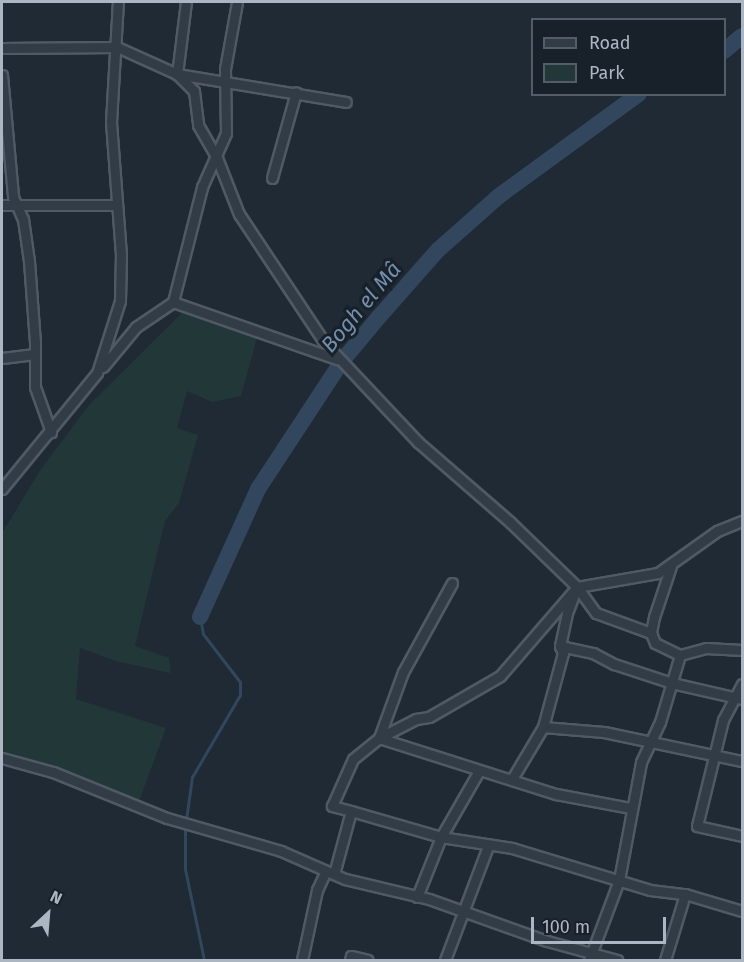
<!DOCTYPE html>
<html>
<head>
<meta charset="utf-8">
<style>
  body { margin:0 }
  #map { position:relative; width:744px; height:962px; overflow:hidden; background:#1f2a35; font-family:"Fira Sans",sans-serif }
  div>[style] { position:absolute }
  .green>* { inset:0; background:#223737 }
  .stream>* { height:3px; margin:-1.5px; padding:0 1.5px; transform-origin:1.5px; border-radius:1.5px; background:#32475d }
  .river>* { height:16px; margin:-8px; padding:0 8px; transform-origin:8px; border-radius:8px; background:#32475d }
  .roads { filter:drop-shadow(2px 0 #505964) drop-shadow(-2px 0 #505964) drop-shadow(0 2px #505964) drop-shadow(0 -2px #505964) }
  .minor>* { height:9px; margin:-4.5px; padding:0 4.5px; transform-origin:4.5px; border-radius:4.5px; background:#323c46 }
  span { translate:-50% -50%; white-space:nowrap; text-align:center; line-height:1.15; -webkit-text-stroke:6px #18212a; paint-order:stroke }
  .water-label { font-size:22px; color:#748fab; font-style:italic }
  .frame { position:absolute; inset:0; border:3px solid #acb6c3; pointer-events:none }
  .legend { position:absolute; left:531px; top:18px; width:195px; height:78px; box-sizing:border-box; background:#18212a; border:2px solid #535d67; margin:0; padding:8px 10px; list-style:none; font-size:18px; color:#acb6c3 }
  .legend li { display:flex; align-items:center; gap:12px; height:30px }
  .legend b { width:30px; border:2px solid #535d67 }
  .north { position:absolute; left:18px; top:884px; width:60px; height:60px; -webkit-text-stroke:4px #18212a; paint-order:stroke; rotate:26deg; font-size:16px; font-weight:700; line-height:24px; text-align:center; color:#acb6c3 }
  .north::after { content:''; display:block; margin:auto; width:21px; height:27px; background:#acb6c3; clip-path:polygon(50% 0,100% 100%,50% 72%,0 100%) }
  .scale { position:absolute; left:531px; top:917px; width:135px; height:27px; box-sizing:border-box; border:3px solid #acb6c3; border-top:0; padding-left:8px; font-size:18px; line-height:21px; white-space:nowrap; color:#acb6c3; -webkit-text-stroke:4px #18212a; paint-order:stroke }
</style>
</head>
<body>
<div id="map">
  <div class="green">
    <div style="clip-path:polygon(183px 312px,213px 318px,257px 338px,241px 396px,212px 402px,187px 391px,177px 428px,198px 435px,179px 503px,165px 521px,135px 646px,169px 658px,171px 673px,119px 662px,80px 648px,76px 699px,166px 728px,139px 801px,2px 753px,2px 533px,41px 469px,89px 405px)"></div>
  </div>
  <div class="stream">
    <div style="left:186px;top:820px;width:43px;rotate:-82.1deg"></div>
    <div style="left:192px;top:777px;width:95px;rotate:-59.7deg"></div>
    <div style="left:240px;top:695px;width:13px;rotate:-90deg"></div>
    <div style="left:240px;top:682px;width:61px;rotate:-127.6deg"></div>
    <div style="left:203px;top:634px;width:17px;rotate:-100deg"></div>
    <div style="left:185px;top:827px;width:42px;rotate:90deg"></div>
    <div style="left:185px;top:869px;width:93px;rotate:78.2deg"></div>
  </div>
  <div class="river">
    <div style="left:724px;top:51px;width:23px;rotate:-40deg"></div>
    <div style="left:200px;top:617px;width:141px;rotate:-65.6deg"></div>
    <div style="left:258px;top:489px;width:153px;rotate:-56.7deg"></div>
    <div style="left:342px;top:361px;width:56px;rotate:-50.1deg"></div>
    <div style="left:378px;top:318px;width:91px;rotate:-48.6deg"></div>
    <div style="left:438px;top:250px;width:81px;rotate:-41.5deg"></div>
    <div style="left:499px;top:196px;width:173px;rotate:-36.1deg"></div>
  </div>
  <div class="roads">
    <div class="minor">
      <div style="left:186px;top:2px;width:73px;rotate:97.1deg"></div>
      <div style="left:177px;top:74px;width:171px;rotate:9.4deg"></div>
      <div style="left:2px;top:48px;width:115px;rotate:-0.5deg"></div>
      <div style="left:117px;top:47px;width:66px;rotate:24.2deg"></div>
      <div style="left:177px;top:74px;width:24px;rotate:45deg"></div>
      <div style="left:194px;top:91px;width:34px;rotate:83deg"></div>
      <div style="left:198px;top:125px;width:38px;rotate:60deg"></div>
      <div style="left:217px;top:158px;width:60px;rotate:68.6deg"></div>
      <div style="left:239px;top:214px;width:154px;rotate:56.4deg"></div>
      <div style="left:324px;top:342px;width:137px;rotate:46.8deg"></div>
      <div style="left:418px;top:442px;width:122px;rotate:41deg"></div>
      <div style="left:510px;top:522px;width:93px;rotate:44.1deg"></div>
      <div style="left:577px;top:587px;width:32px;rotate:54deg"></div>
      <div style="left:596px;top:613px;width:59px;rotate:20deg"></div>
      <div style="left:2px;top:75px;width:122px;rotate:84.8deg"></div>
      <div style="left:13px;top:197px;width:24px;rotate:66deg"></div>
      <div style="left:23px;top:219px;width:42px;rotate:81.9deg"></div>
      <div style="left:29px;top:261px;width:81px;rotate:85.8deg"></div>
      <div style="left:35px;top:342px;width:45px;rotate:90deg"></div>
      <div style="left:35px;top:387px;width:48px;rotate:70.4deg"></div>
      <div style="left:272px;top:178px;width:89px;rotate:-74.4deg"></div>
      <div style="left:2px;top:205px;width:114px"></div>
      <div style="left:173px;top:302px;width:119px;rotate:-75.8deg"></div>
      <div style="left:202px;top:187px;width:59px;rotate:-66deg"></div>
      <div style="left:226px;top:133px;width:64px;rotate:-90.9deg"></div>
      <div style="left:225px;top:69px;width:68px;rotate:-79.8deg"></div>
      <div style="left:2px;top:358px;width:31px;rotate:-7deg"></div>
      <div style="left:103px;top:367px;width:52px;rotate:-50.5deg"></div>
      <div style="left:136px;top:327px;width:45px;rotate:-34deg"></div>
      <div style="left:173px;top:302px;width:174px;rotate:19.2deg"></div>
      <div style="left:2px;top:489px;width:150px;rotate:-50.7deg"></div>
      <div style="left:97px;top:373px;width:76px;rotate:-72.3deg"></div>
      <div style="left:120px;top:301px;width:46px;rotate:-88.8deg"></div>
      <div style="left:121px;top:255px;width:133px;rotate:-94.3deg"></div>
      <div style="left:111px;top:122px;width:120px;rotate:-86.7deg"></div>
      <div style="left:671px;top:566px;width:54px;rotate:108.4deg"></div>
      <div style="left:654px;top:617px;width:16px;rotate:101deg"></div>
      <div style="left:651px;top:633px;width:11px;rotate:68deg"></div>
      <div style="left:655px;top:643px;width:28px;rotate:26deg"></div>
      <div style="left:680px;top:655px;width:27px;rotate:-15deg"></div>
      <div style="left:706px;top:648px;width:36px;rotate:3deg"></div>
      <div style="left:452px;top:583px;width:102px;rotate:118.8deg"></div>
      <div style="left:403px;top:672px;width:70px;rotate:110deg"></div>
      <div style="left:379px;top:738px;width:186px;rotate:17.6deg"></div>
      <div style="left:556px;top:794px;width:75px;rotate:10.7deg"></div>
      <div style="left:560px;top:646px;width:34px;rotate:12deg"></div>
      <div style="left:593px;top:653px;width:24px;rotate:28deg"></div>
      <div style="left:614px;top:664px;width:61px;rotate:18.1deg"></div>
      <div style="left:672px;top:683px;width:72px;rotate:12.9deg"></div>
      <div style="left:742px;top:684px;width:41px;rotate:117.8deg"></div>
      <div style="left:723px;top:720px;width:109px;rotate:103.8deg"></div>
      <div style="left:697px;top:826px;width:46px;rotate:12.5deg"></div>
      <div style="left:543px;top:727px;width:61px;rotate:4.7deg"></div>
      <div style="left:604px;top:732px;width:141px;rotate:11.9deg"></div>
      <div style="left:2px;top:758px;width:53px;rotate:15.4deg"></div>
      <div style="left:53px;top:772px;width:123px;rotate:22deg"></div>
      <div style="left:167px;top:818px;width:119px;rotate:16.1deg"></div>
      <div style="left:281px;top:851px;width:70px;rotate:23.6deg"></div>
      <div style="left:345px;top:879px;width:86px;rotate:13.4deg"></div>
      <div style="left:429px;top:899px;width:125px;rotate:19.6deg"></div>
      <div style="left:547px;top:941px;width:73px;rotate:15.2deg"></div>
      <div style="left:512px;top:779px;width:61px;rotate:-59.2deg"></div>
      <div style="left:543px;top:727px;width:77px;rotate:-74.9deg"></div>
      <div style="left:563px;top:653px;width:8px;rotate:-113deg"></div>
      <div style="left:560px;top:646px;width:34px;rotate:-78deg"></div>
      <div style="left:567px;top:613px;width:22px;rotate:-69deg"></div>
      <div style="left:351px;top:811px;width:94px;rotate:16.1deg"></div>
      <div style="left:441px;top:837px;width:72px;rotate:8.8deg"></div>
      <div style="left:512px;top:848px;width:144px;rotate:16.9deg"></div>
      <div style="left:650px;top:890px;width:35px;rotate:7deg"></div>
      <div style="left:685px;top:894px;width:59px;rotate:16.6deg"></div>
      <div style="left:334px;top:874px;width:65px;rotate:-74.9deg"></div>
      <div style="left:351px;top:811px;width:20px;rotate:-165deg"></div>
      <div style="left:332px;top:806px;width:51px;rotate:-65.9deg"></div>
      <div style="left:353px;top:759px;width:33px;rotate:-39deg"></div>
      <div style="left:379px;top:738px;width:42px;rotate:-27.2deg"></div>
      <div style="left:416px;top:719px;width:13px;rotate:-9deg"></div>
      <div style="left:429px;top:717px;width:82px;rotate:-30deg"></div>
      <div style="left:500px;top:676px;width:118px;rotate:-49.1deg"></div>
      <div style="left:577px;top:587px;width:82px;rotate:-9.8deg"></div>
      <div style="left:658px;top:573px;width:72px;rotate:-35.4deg"></div>
      <div style="left:717px;top:531px;width:27px;rotate:-22deg"></div>
      <div style="left:417px;top:897px;width:65px;rotate:-68.2deg"></div>
      <div style="left:441px;top:837px;width:76px;rotate:-60.1deg"></div>
      <div style="left:302px;top:960px;width:72px;rotate:-77.9deg"></div>
      <div style="left:317px;top:890px;width:21px;rotate:-65deg"></div>
      <div style="left:350px;top:960px;width:4px;rotate:-76deg"></div>
      <div style="left:351px;top:956px;width:17px;rotate:13deg"></div>
      <div style="left:445px;top:960px;width:122px;rotate:-69.3deg"></div>
      <div style="left:589px;top:960px;width:85px;rotate:-69.4deg"></div>
      <div style="left:619px;top:880px;width:120px;rotate:-79.4deg"></div>
      <div style="left:641px;top:762px;width:44px;rotate:-64.6deg"></div>
      <div style="left:660px;top:722px;width:70px;rotate:-73.4deg"></div>
      <div style="left:665px;top:960px;width:69px;rotate:-73.1deg"></div>
    </div>
  </div>
  <div class="water-label">
    <span style="left:361px;top:307px;rotate:-50deg">Bogh el Mâ</span>
  </div>
  <div class="frame"></div>
  <ul class="legend">
  <li><b style="height:8px;background:#323c46"></b>Road</li>
  <li><b style="height:16px;background:#223737"></b>Park</li>
  </ul>
  <div class="north">N</div>
  <div class="scale">100 m</div>
</div>
</body>
</html>
